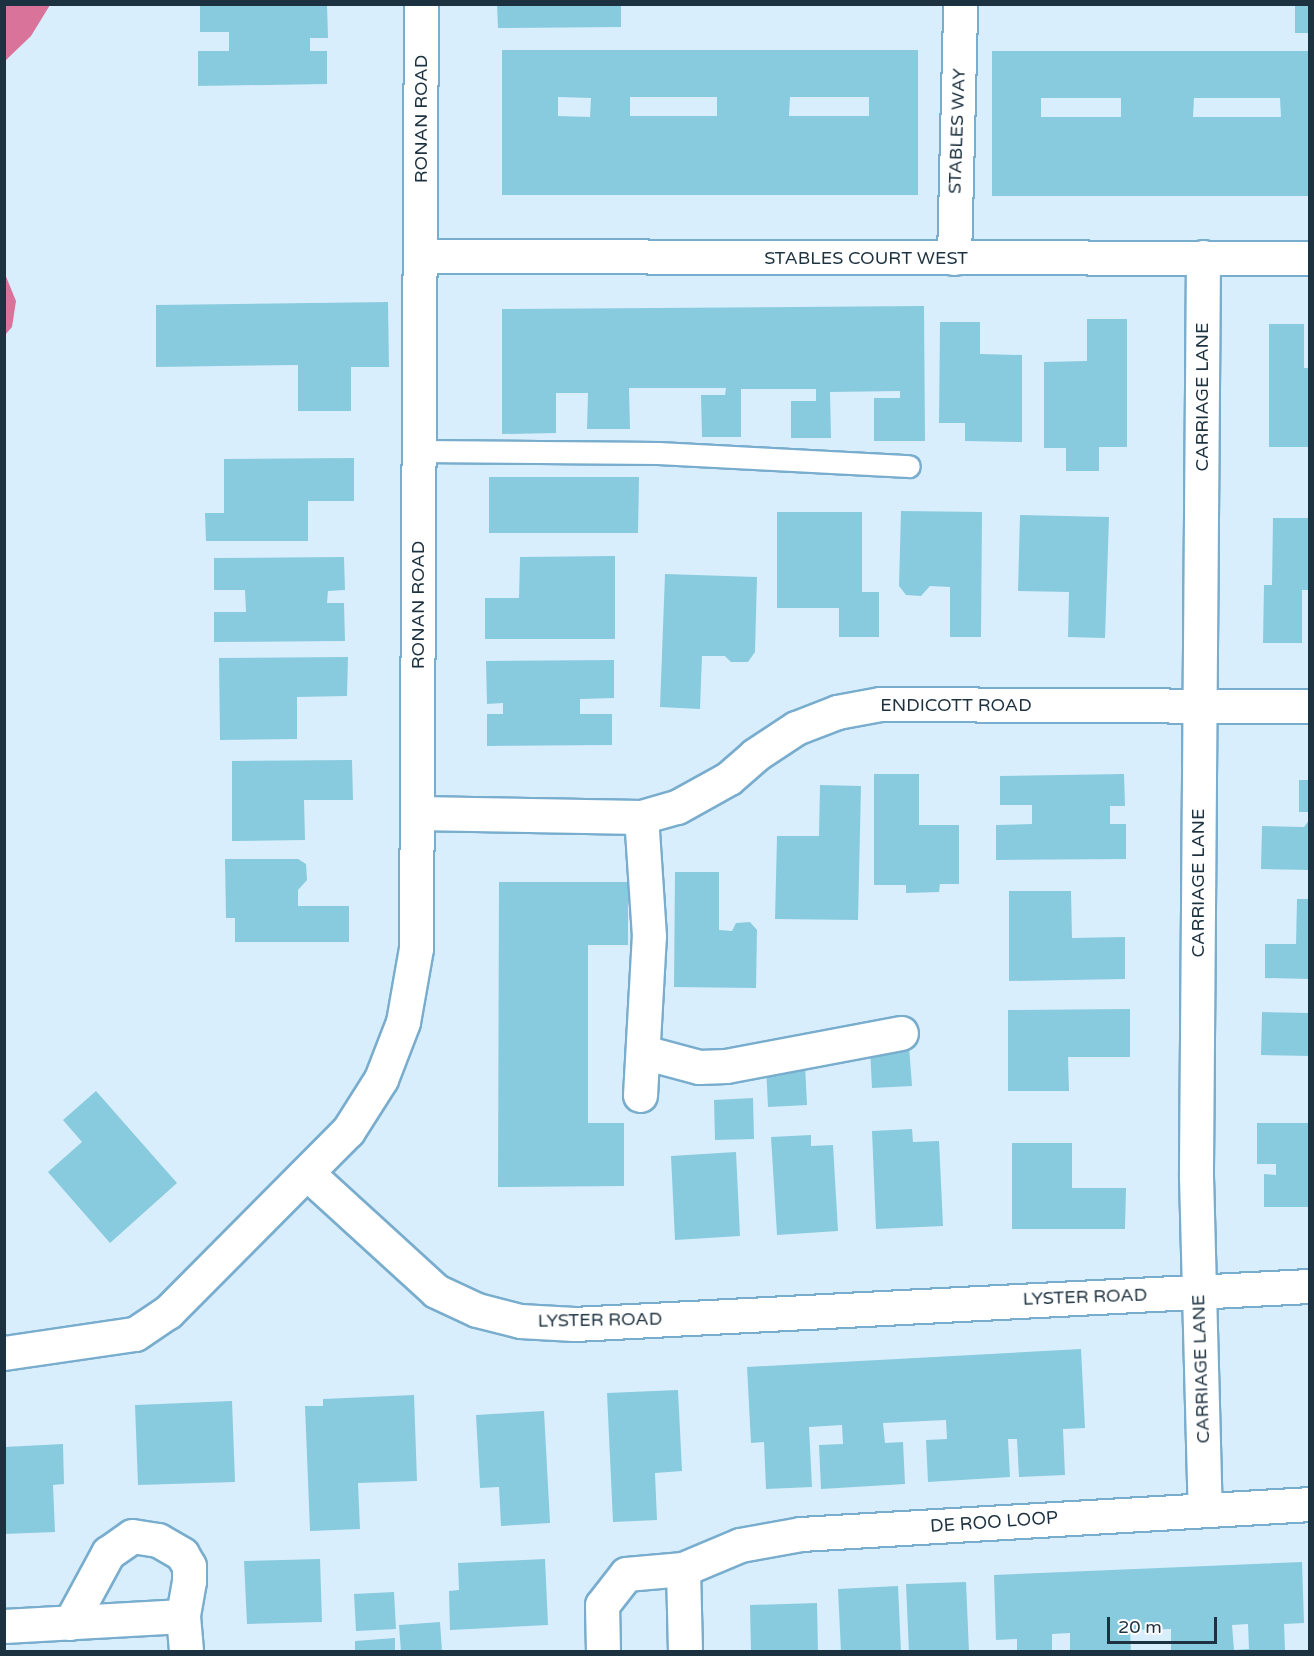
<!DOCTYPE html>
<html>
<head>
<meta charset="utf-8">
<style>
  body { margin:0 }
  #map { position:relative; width:1314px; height:1656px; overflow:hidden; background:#d9eefc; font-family:"Varela Round",sans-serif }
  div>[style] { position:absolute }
  .water>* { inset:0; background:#da739a }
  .building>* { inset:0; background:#88cbde }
  .roads { filter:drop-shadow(2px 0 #79adce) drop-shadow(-2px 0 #79adce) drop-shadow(0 2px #79adce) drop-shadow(0 -2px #79adce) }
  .service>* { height:21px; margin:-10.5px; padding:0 10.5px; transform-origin:10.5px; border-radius:10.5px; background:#fff }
  .minor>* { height:33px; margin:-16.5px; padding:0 16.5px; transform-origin:16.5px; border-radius:16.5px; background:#fff }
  span { translate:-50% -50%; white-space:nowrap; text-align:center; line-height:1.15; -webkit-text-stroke:4.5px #fff; paint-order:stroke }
  .street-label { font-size:18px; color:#1d3240 }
  .frame { position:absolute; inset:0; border:6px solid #1d3240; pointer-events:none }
  .scale { position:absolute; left:1107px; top:1617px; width:110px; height:27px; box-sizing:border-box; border:3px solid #1d3240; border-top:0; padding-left:8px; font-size:18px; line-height:21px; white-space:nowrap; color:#1d3240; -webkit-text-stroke:4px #fff; paint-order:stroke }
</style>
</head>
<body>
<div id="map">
  <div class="water">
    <div style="clip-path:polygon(5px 4px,50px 5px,31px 36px,6px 60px)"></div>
    <div style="clip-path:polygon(5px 274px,16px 301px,12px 327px,5px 335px)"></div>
  </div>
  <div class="building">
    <div style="clip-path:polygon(200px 4px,327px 4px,328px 38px,310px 38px,310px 51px,327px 51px,327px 84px,198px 86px,198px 51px,229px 51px,229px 32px,200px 32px)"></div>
    <div style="clip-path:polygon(497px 4px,621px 4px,621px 27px,498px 28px)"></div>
    <div style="clip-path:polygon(1295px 4px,1310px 4px,1310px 33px,1295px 33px)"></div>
    <div style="clip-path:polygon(evenodd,502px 50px,918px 50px,918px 195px,502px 195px,502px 50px,558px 97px,591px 98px,590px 117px,558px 116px,558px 97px,502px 50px,630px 97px,717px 97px,717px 116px,630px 116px,630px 97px,502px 50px,790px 97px,869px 97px,869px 116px,789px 116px,790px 97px)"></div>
    <div style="clip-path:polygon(evenodd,992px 51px,1310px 51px,1310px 196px,992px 196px,992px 51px,1041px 98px,1121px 98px,1121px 117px,1041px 117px,1041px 98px,992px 51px,1194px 98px,1280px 98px,1281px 117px,1193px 117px,1194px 98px)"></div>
    <div style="clip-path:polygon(388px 302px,389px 367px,351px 367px,351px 411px,298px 411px,298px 365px,156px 367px,156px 305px)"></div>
    <div style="clip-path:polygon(924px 306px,925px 441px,874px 441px,874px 398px,900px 398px,900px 391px,830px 392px,831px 438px,791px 438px,791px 401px,816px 401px,816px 389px,741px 389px,741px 437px,702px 437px,701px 395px,725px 395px,726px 388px,629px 388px,630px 429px,587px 429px,588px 393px,556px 393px,556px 433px,502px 434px,502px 309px)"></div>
    <div style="clip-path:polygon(1087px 319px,1127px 319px,1127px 447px,1099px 447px,1099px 471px,1066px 471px,1066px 448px,1044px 448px,1044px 362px,1087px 361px)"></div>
    <div style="clip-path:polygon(940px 322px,980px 322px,980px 354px,1022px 355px,1022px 442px,965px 441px,965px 423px,939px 423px)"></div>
    <div style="clip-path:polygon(1269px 324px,1304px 324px,1304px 368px,1310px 368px,1310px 447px,1269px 447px)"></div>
    <div style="clip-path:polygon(354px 458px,354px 501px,308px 501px,308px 541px,206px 541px,205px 513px,224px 513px,224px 459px)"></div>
    <div style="clip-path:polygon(489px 477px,639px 477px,638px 533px,489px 533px)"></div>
    <div style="clip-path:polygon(901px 511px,982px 512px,981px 637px,950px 637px,950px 587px,930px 586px,921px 596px,906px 595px,899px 586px)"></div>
    <div style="clip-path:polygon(777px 512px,862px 512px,862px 592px,879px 592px,879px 637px,839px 637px,839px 608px,777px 608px)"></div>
    <div style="clip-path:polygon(1020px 515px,1109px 517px,1105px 638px,1068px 637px,1069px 592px,1018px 591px)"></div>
    <div style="clip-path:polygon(1273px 518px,1310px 518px,1310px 590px,1302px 590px,1302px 643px,1263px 643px,1264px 585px,1272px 585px)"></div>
    <div style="clip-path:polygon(615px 556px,615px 639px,485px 639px,485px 598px,519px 598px,520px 557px)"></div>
    <div style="clip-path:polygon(344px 557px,345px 590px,328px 591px,327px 603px,344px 603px,345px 641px,214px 642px,214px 612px,246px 612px,245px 590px,214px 590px,214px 558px)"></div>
    <div style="clip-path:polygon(665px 574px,757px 577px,755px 652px,748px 662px,731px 662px,725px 656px,702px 656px,700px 709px,660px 707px)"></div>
    <div style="clip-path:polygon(348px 657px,347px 696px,297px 697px,297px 739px,220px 740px,219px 658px)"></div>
    <div style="clip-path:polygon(614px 660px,614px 698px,580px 699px,580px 714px,612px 714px,612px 745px,487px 746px,487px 714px,503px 714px,503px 703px,487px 704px,486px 661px)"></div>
    <div style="clip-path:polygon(352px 760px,353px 800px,304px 800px,305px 840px,232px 841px,232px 761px)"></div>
    <div style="clip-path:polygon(874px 774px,919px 774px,919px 825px,959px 825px,959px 884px,940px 884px,939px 892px,906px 893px,906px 885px,874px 885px)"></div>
    <div style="clip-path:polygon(1124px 774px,1125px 806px,1110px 806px,1110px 824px,1126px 824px,1126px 859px,996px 860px,996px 825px,1032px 824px,1032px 805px,1000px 805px,1000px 776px)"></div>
    <div style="clip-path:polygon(1299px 780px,1310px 780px,1310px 812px,1299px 812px)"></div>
    <div style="clip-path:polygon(820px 785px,861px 786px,858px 920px,775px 919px,777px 836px,819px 836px)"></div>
    <div style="clip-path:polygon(1310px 819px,1310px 870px,1261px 869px,1262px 826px,1304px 827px)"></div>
    <div style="clip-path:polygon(225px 859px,298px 859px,306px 864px,307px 880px,298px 890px,298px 906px,349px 906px,349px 942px,235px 942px,235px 918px,226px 918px)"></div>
    <div style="clip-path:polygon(675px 872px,719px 872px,719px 930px,732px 931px,736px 923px,750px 922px,757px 930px,756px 988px,674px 987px)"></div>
    <div style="clip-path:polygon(499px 882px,628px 882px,628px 945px,588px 945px,588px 1123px,624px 1123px,624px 1186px,498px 1187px)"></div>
    <div style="clip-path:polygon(1009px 891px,1071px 891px,1072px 938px,1125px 937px,1125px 979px,1009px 981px)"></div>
    <div style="clip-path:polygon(1297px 899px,1310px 899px,1310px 979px,1265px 978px,1265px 944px,1296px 944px)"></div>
    <div style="clip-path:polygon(1130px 1009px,1130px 1057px,1068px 1057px,1069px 1091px,1008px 1091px,1008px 1010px)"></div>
    <div style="clip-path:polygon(1262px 1012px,1310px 1013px,1310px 1056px,1261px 1055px)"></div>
    <div style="clip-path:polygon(909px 1046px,912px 1086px,872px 1088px,870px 1048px)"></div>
    <div style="clip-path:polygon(805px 1065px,807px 1105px,768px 1107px,766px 1067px)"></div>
    <div style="clip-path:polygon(96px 1091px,177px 1183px,110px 1243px,48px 1172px,82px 1142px,63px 1120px)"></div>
    <div style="clip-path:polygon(753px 1098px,754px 1139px,715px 1140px,714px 1100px)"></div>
    <div style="clip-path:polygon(1257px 1123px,1310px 1123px,1310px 1207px,1264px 1207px,1264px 1174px,1276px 1175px,1276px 1164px,1257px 1164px)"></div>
    <div style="clip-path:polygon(912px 1129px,913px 1142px,939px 1141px,943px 1226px,876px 1229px,872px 1131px)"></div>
    <div style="clip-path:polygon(811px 1135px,811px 1146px,833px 1145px,838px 1231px,777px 1235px,771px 1137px)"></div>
    <div style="clip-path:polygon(1012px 1143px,1072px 1143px,1072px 1188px,1126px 1188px,1125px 1229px,1012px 1229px)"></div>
    <div style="clip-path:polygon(736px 1152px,740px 1236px,675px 1240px,671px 1156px)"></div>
    <div style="clip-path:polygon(1081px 1349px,1085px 1428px,1063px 1429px,1065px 1475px,1019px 1477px,1017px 1439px,1008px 1439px,1010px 1477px,928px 1482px,926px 1440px,947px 1439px,946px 1420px,883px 1423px,885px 1443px,903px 1442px,905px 1484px,821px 1489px,819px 1445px,843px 1444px,842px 1425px,809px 1427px,812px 1487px,766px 1489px,764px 1442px,751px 1443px,747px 1367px)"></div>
    <div style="clip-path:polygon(678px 1390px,682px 1471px,655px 1473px,657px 1520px,613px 1522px,607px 1393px)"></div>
    <div style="clip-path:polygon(414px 1395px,417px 1481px,358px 1483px,360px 1529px,310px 1531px,305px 1406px,323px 1406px,323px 1399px)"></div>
    <div style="clip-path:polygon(232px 1401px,235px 1482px,138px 1485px,135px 1405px)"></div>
    <div style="clip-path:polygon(544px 1411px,550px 1523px,501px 1526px,499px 1487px,480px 1488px,476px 1415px)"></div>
    <div style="clip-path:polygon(63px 1444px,64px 1484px,53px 1485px,55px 1532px,4px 1534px,4px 1447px)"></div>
    <div style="clip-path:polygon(320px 1559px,322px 1622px,247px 1624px,244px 1561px)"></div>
    <div style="clip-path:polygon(545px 1559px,548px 1625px,450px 1630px,449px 1591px,459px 1590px,458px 1563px)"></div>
    <div style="clip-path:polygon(evenodd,1302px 1562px,1304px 1623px,1284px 1624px,1285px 1650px,1171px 1652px,1171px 1629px,1130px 1630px,1131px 1652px,1070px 1652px,1070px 1633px,1052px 1634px,1052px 1652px,1017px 1652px,1017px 1639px,996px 1640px,994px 1575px,1302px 1562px,1248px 1624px,1249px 1649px,1234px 1650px,1232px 1625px,1248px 1624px)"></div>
    <div style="clip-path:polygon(966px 1582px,969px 1652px,909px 1652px,906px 1584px)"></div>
    <div style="clip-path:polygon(898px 1586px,901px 1652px,841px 1652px,838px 1589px)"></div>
    <div style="clip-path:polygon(394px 1592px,396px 1629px,356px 1631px,354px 1594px)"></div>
    <div style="clip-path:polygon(817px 1603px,818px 1652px,751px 1652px,750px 1605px)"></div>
    <div style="clip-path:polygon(440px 1622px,442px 1652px,401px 1652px,399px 1625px)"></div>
    <div style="clip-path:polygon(395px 1638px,395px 1652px,355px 1652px,355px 1641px)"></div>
  </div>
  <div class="roads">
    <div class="service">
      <div style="left:420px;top:451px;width:238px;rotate:0.5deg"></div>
      <div style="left:658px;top:453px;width:251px;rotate:3deg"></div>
    </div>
    <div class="minor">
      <div style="left:422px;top:256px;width:888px;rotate:0.13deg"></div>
      <div style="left:1203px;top:257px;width:919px;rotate:90.44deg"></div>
      <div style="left:1196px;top:1176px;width:333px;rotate:88.5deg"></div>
      <div style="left:954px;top:258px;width:254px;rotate:-88.6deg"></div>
      <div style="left:417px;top:813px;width:224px;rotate:1deg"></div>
      <div style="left:641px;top:817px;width:37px;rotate:-16deg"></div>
      <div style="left:677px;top:807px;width:60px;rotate:-29.1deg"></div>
      <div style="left:729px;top:778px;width:35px;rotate:-41deg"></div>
      <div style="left:755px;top:755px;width:49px;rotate:-33.4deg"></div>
      <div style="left:796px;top:728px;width:44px;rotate:-21.3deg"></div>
      <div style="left:837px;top:712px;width:44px;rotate:-10.5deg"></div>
      <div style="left:880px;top:704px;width:430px;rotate:0.3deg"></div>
      <div style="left:643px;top:1052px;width:58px;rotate:15deg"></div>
      <div style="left:699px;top:1067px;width:27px;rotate:-2deg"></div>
      <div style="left:726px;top:1066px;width:178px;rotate:-10.7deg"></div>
      <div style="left:640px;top:1095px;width:159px;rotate:-86.8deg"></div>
      <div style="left:649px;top:936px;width:119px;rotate:-93.8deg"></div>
      <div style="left:308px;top:1174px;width:173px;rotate:42.4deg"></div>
      <div style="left:436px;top:1291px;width:45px;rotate:24.9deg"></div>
      <div style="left:477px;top:1310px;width:44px;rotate:14.3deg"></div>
      <div style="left:520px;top:1321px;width:54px;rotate:3.2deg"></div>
      <div style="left:574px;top:1324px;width:737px;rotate:-2.96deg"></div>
      <div style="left:4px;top:1353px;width:132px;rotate:-8.3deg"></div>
      <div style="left:135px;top:1334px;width:40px;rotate:-34deg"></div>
      <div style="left:168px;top:1312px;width:255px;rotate:-45.2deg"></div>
      <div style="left:348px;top:1131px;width:62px;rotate:-57.6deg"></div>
      <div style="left:381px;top:1079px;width:61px;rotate:-68.9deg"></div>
      <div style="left:403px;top:1022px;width:75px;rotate:-80deg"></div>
      <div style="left:416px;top:948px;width:944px;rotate:-89.7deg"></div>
      <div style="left:683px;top:1569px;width:83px;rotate:88.6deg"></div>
      <div style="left:70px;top:1623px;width:80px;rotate:-61.5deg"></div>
      <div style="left:108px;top:1553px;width:29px;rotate:-35deg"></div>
      <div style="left:132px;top:1536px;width:26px;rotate:9deg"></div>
      <div style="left:158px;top:1540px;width:28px;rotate:30deg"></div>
      <div style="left:182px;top:1554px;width:14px;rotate:60deg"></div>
      <div style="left:189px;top:1566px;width:15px;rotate:90deg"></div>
      <div style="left:189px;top:1581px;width:36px;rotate:100deg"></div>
      <div style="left:4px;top:1626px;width:179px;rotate:-3.2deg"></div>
      <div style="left:183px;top:1616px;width:36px;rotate:85deg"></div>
      <div style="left:603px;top:1652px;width:47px;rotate:-91.2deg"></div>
      <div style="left:602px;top:1605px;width:39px;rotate:-52deg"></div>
      <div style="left:626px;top:1574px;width:57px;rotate:-5deg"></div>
      <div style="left:683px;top:1569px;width:62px;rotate:-22.8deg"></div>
      <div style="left:740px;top:1545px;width:62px;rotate:-10.2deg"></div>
      <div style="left:801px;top:1534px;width:510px;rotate:-3.37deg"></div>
    </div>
  </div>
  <div class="street-label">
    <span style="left:421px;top:119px;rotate:-90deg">RONAN ROAD</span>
    <span style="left:957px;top:131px;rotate:-88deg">STABLES WAY</span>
    <span style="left:866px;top:258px">STABLES COURT WEST</span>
    <span style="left:1202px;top:397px;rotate:-90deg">CARRIAGE LANE</span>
    <span style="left:418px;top:605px;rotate:-90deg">RONAN ROAD</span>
    <span style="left:956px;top:705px">ENDICOTT ROAD</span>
    <span style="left:1198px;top:883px;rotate:-90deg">CARRIAGE LANE</span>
    <span style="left:1085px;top:1297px;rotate:-2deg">LYSTER ROAD</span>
    <span style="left:600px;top:1320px;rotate:-1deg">LYSTER ROAD</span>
    <span style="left:1201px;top:1369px;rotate:-92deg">CARRIAGE LANE</span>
    <span style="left:994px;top:1522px;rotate:-4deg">DE ROO LOOP</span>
  </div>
  <div class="frame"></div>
  <div class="scale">20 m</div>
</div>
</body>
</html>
